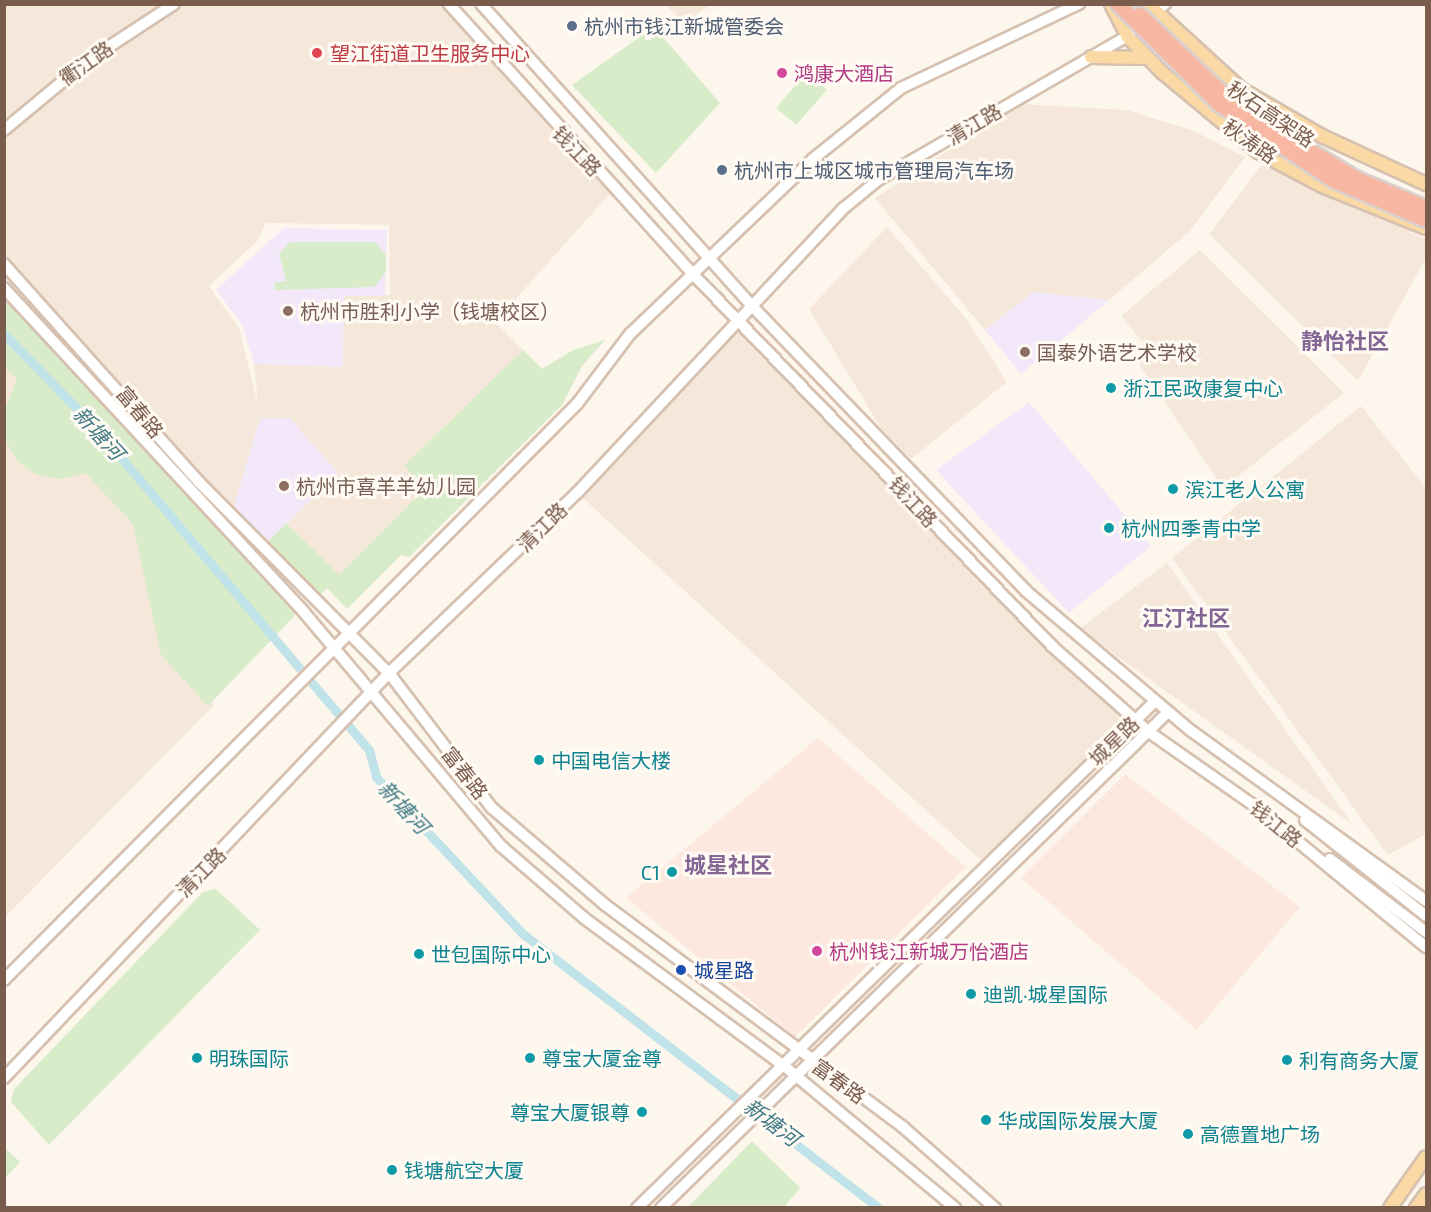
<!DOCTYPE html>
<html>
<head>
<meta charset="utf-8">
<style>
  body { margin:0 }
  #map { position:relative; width:1431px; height:1212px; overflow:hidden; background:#fdf6ec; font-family:"Exo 2","Noto Sans SC",sans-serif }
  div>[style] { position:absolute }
  .residential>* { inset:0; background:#f5e8da }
  .commercial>* { inset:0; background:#fde8e0 }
  .education>* { inset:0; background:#f3e8fa }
  .green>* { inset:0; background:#d8ecc9 }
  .canal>* { height:9px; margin:-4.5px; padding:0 4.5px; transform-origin:4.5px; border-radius:4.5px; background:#bfe3e8 }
  .roads { filter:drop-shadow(2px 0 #d6c0b0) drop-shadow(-2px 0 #d6c0b0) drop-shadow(0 2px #d6c0b0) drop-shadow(0 -2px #d6c0b0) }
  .secondary>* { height:10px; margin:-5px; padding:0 5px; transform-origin:5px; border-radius:5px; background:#fff }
  .primary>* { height:12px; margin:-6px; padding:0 6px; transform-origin:6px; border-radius:6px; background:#fbd9a5 }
  .bridges { filter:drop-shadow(2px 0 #dad1cd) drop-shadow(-2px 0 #dad1cd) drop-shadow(0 2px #dad1cd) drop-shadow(0 -2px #dad1cd) }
  .highway-bridge>* { height:14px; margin:-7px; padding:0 7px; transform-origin:7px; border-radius:7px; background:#f7b7a3 }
  .dots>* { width:16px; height:16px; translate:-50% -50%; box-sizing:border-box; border:3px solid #fffaf3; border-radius:50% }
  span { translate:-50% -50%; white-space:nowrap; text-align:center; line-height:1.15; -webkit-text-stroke:6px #fffaf3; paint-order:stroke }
  .service-label { font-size:20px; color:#4e5e75 }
  .left { translate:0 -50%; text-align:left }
  .health-label { font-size:20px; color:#be3a42 }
  .street-label { font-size:20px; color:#7a5c4d }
  .hotel-label { font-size:20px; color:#b23c85 }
  .education-label { font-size:20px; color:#785e54 }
  .culture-label { font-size:20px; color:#0d838f }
  .right { translate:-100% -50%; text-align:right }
  .transit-label { font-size:20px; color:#164399 }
  .water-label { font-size:21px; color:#437c86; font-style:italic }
  .quarter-label { font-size:22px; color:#846695; font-weight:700 }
  .frame { position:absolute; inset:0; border:6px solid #7a5c4d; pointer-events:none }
</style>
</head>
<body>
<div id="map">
  <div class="residential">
    <div style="clip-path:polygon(evenodd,4px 5px,449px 5px,614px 189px,495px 322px,523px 350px,404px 466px,424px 489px,338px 576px,286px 523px,338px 473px,260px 418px,232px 513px,5px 264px,4px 5px,266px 223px,389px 225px,390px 295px,344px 295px,342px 366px,254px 364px,258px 405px,239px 328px,209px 286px,257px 241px,266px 223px)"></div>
    <div style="clip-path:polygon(665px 5px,710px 5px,685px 23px)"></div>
    <div style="clip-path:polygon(1020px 104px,1127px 110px,1194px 131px,1245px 157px,1190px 231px,1109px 300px,1033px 292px,985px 330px,875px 198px)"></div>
    <div style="clip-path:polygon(1264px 162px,1426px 239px,1426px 258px,1358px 381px,1209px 234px)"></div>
    <div style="clip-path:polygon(887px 227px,964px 316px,1007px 382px,911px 459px,881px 428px,809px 309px)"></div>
    <div style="clip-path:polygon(1200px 250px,1344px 393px,1223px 488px,1140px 366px,1143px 343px,1121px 316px)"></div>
    <div style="clip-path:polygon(739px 320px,1135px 721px,986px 865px,577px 493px)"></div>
    <div style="clip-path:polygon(5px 358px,138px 523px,167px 654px,214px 705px,5px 917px)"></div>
    <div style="clip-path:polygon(1361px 406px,1426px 488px,1426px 834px,1388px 855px,1172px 558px)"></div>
    <div style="clip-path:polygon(1167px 563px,1352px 824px,1079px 629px)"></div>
  </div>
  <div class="commercial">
    <div style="clip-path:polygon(818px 738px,966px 867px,795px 1037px,626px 898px)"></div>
    <div style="clip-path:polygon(1125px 774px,1300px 907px,1197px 1030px,1021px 878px)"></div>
  </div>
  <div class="education">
    <div style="clip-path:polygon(284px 228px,387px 230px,385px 296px,344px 296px,343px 367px,254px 364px,243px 326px,216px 290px)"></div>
    <div style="clip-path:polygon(1033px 292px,1109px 300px,1021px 374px,985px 330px)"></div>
    <div style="clip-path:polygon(1029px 402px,1151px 546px,1069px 613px,936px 470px)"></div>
    <div style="clip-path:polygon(260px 418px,290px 418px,338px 473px,264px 546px,232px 513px)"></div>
  </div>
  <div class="green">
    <div style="clip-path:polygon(654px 27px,720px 103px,656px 173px,572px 85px)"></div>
    <div style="clip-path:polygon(807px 72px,827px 90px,796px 125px,776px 108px)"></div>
    <div style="clip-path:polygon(290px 242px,375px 242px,386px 255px,386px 272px,374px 287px,274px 290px,275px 282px,286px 281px,279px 254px)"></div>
    <div style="clip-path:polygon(4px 296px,298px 612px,208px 706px,161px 655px,133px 524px,85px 473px,60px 479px,35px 474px,18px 462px,5px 439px,6px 406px,17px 379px,5px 367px)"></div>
    <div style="clip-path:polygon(605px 340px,582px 366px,562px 405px,409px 557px,401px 555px,347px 609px,327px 588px,314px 601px,264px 546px,286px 523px,339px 575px,424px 489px,404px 466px,523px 350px,542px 369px,573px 350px)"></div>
    <div style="clip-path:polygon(216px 889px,260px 930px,49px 1145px,11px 1102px,14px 1089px,203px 892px)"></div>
    <div style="clip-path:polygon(752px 1141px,800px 1188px,784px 1207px,688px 1207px)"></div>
    <div style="clip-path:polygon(4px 1147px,20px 1162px,5px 1178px,4px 1178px)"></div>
  </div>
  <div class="canal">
    <div style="left:4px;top:334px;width:130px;rotate:45.6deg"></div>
    <div style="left:95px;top:427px;width:424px;rotate:49.7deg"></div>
    <div style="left:369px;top:750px;width:28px;rotate:75deg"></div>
    <div style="left:376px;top:777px;width:215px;rotate:46.9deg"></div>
    <div style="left:523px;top:934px;width:449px;rotate:37.6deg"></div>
  </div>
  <div class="roads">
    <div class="secondary">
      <div style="left:449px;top:4px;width:361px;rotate:47.9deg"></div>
      <div style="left:691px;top:272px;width:520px;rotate:46.01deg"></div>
      <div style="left:1052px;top:646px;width:130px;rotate:41.6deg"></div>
      <div style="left:1149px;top:732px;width:131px;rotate:35deg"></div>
      <div style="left:1256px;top:807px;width:220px;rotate:39.5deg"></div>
      <div style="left:481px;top:4px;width:406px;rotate:48.1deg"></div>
      <div style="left:752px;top:306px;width:395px;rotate:46.1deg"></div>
      <div style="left:1026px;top:591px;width:215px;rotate:40.3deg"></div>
      <div style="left:1190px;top:730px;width:291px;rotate:35.9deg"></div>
      <div style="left:4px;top:130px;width:108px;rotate:-39.7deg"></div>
      <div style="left:87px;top:61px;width:104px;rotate:-33.2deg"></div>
      <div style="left:4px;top:264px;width:292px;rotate:48.2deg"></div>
      <div style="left:199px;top:482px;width:269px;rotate:45.2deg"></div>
      <div style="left:389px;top:673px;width:170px;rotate:52.7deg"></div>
      <div style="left:492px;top:808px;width:148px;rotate:40.6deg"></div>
      <div style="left:604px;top:904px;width:373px;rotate:36.7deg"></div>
      <div style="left:903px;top:1127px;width:123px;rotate:41.4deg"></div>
      <div style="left:4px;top:288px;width:440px;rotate:47.2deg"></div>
      <div style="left:303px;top:611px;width:307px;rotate:49.9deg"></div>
      <div style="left:501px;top:846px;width:110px;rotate:40.9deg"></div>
      <div style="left:584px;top:918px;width:247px;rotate:36.5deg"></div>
      <div style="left:783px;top:1065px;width:224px;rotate:39.7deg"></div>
      <div style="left:1305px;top:820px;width:154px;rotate:38.4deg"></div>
      <div style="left:1330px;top:859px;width:121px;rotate:37.2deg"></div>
      <div style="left:4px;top:980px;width:812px;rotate:-45.15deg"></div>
      <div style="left:577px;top:404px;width:88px;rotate:-52.9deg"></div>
      <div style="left:630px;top:334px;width:253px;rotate:-43.7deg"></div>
      <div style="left:813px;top:159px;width:113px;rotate:-38.9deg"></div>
      <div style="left:901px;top:88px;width:197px;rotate:-25.3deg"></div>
      <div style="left:4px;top:1078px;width:559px;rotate:-46.45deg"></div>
      <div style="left:389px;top:673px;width:260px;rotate:-43.8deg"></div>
      <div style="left:577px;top:493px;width:391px;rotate:-46.9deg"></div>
      <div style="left:844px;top:208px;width:44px;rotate:-39.5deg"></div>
      <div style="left:878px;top:180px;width:288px;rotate:-30deg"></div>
      <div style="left:1127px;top:36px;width:50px;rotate:-40.1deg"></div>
      <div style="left:637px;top:1208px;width:723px;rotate:-44.38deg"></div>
      <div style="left:661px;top:1208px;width:709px;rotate:-44.37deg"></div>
    </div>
    <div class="primary">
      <div style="left:1111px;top:4px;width:36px;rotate:63deg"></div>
      <div style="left:1127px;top:36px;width:52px;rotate:45.8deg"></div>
      <div style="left:1163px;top:73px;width:124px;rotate:39.7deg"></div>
      <div style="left:1258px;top:152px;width:72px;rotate:28deg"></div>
      <div style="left:1322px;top:186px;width:112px;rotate:22deg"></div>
      <div style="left:1148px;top:4px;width:126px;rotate:42.4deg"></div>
      <div style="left:1241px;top:89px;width:94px;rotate:30.1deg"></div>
      <div style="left:1322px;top:136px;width:115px;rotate:24.8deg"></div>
      <div style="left:1091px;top:57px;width:57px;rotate:1deg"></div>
      <div style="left:1390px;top:1208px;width:62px;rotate:-54.8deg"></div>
      <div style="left:1416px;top:1208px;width:17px;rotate:-54deg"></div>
    </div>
  </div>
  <div class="bridges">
    <div class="highway-bridge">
      <div style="left:1118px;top:4px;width:142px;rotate:44.7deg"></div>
      <div style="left:1219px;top:104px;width:137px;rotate:33.7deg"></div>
      <div style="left:1333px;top:180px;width:101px;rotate:23.3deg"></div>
      <div style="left:1140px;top:15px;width:110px;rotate:43.5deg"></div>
      <div style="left:1220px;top:91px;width:54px;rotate:36deg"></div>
      <div style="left:1264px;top:123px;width:109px;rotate:31.1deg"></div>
      <div style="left:1357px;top:179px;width:75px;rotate:22.8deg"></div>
    </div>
  </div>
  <div class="dots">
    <div style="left:572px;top:26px;background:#5c6f8a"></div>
    <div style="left:317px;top:53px;background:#e0444e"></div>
    <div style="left:782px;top:73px;background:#d1479c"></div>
    <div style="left:722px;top:170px;background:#5c6f8a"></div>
    <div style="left:288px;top:311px;background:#8d6e63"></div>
    <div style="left:1025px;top:352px;background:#8d6e63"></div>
    <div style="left:1111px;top:388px;background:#0f9aa8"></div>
    <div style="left:284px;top:486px;background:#8d6e63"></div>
    <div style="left:1173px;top:489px;background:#0f9aa8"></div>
    <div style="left:1109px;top:528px;background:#0f9aa8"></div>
    <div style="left:539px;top:760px;background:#0f9aa8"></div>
    <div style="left:672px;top:872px;background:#0f9aa8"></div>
    <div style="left:817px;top:951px;background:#d1479c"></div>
    <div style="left:419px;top:954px;background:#0f9aa8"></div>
    <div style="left:681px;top:970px;background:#1a4fb4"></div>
    <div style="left:971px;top:994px;background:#0f9aa8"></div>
    <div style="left:197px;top:1058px;background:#0f9aa8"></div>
    <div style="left:530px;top:1058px;background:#0f9aa8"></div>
    <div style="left:1287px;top:1060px;background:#0f9aa8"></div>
    <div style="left:642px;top:1112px;background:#0f9aa8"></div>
    <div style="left:986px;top:1120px;background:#0f9aa8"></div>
    <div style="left:1188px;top:1134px;background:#0f9aa8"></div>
    <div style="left:392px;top:1170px;background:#0f9aa8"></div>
  </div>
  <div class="service-label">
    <span class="left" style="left:584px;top:26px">杭州市钱江新城管委会</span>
    <span class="left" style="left:734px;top:170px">杭州市上城区城市管理局汽车场</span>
  </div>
  <div class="health-label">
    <span class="left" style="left:330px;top:53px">望江街道卫生服务中心</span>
  </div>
  <div class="street-label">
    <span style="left:86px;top:63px;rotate:-35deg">衢江路</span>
    <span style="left:1271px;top:114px;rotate:34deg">秋石高架路</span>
    <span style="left:974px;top:124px;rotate:-30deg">清江路</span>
    <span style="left:1250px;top:141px;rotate:35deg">秋涛路</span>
    <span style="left:577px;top:151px;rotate:46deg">钱江路</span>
    <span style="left:140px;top:412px;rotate:50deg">富春路</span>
    <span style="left:913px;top:502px;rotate:47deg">钱江路</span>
    <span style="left:542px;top:527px;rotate:-44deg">清江路</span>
    <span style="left:1114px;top:741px;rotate:-44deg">城星路</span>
    <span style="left:465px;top:773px;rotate:52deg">富春路</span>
    <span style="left:1276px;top:824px;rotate:39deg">钱江路</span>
    <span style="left:201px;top:872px;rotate:-45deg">清江路</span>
    <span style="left:839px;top:1081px;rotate:36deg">富春路</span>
  </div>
  <div class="hotel-label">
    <span class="left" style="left:794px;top:73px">鸿康大酒店</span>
    <span class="left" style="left:829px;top:951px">杭州钱江新城万怡酒店</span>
  </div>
  <div class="education-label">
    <span class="left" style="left:300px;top:311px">杭州市胜利小学（钱塘校区）</span>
    <span class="left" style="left:1037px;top:352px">国泰外语艺术学校</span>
    <span class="left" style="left:296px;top:486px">杭州市喜羊羊幼儿园</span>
  </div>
  <div class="culture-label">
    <span class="left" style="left:1123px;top:388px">浙江民政康复中心</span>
    <span class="left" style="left:1185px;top:489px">滨江老人公寓</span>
    <span class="left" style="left:1121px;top:528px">杭州四季青中学</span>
    <span class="left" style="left:551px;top:760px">中国电信大楼</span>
    <span class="right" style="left:660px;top:872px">C1</span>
    <span class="left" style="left:431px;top:954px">世包国际中心</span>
    <span class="left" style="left:983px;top:994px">迪凯·城星国际</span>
    <span class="left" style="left:209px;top:1058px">明珠国际</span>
    <span class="left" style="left:542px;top:1058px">尊宝大厦金尊</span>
    <span class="left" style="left:1299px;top:1060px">利有商务大厦</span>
    <span class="right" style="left:630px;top:1112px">尊宝大厦银尊</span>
    <span class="left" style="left:998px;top:1120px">华成国际发展大厦</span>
    <span class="left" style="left:1200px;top:1134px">高德置地广场</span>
    <span class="left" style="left:404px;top:1170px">钱塘航空大厦</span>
  </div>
  <div class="transit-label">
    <span class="left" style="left:694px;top:970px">城星路</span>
  </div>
  <div class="water-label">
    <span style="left:99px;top:433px;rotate:48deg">新塘河</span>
    <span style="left:404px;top:807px;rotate:47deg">新塘河</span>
    <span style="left:772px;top:1122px;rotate:37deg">新塘河</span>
  </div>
  <div class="quarter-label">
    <span style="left:1345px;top:341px">静怡社区</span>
    <span style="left:1186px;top:618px">江汀社区</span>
    <span style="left:728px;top:865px">城星社区</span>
  </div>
  <div class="frame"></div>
</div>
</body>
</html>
